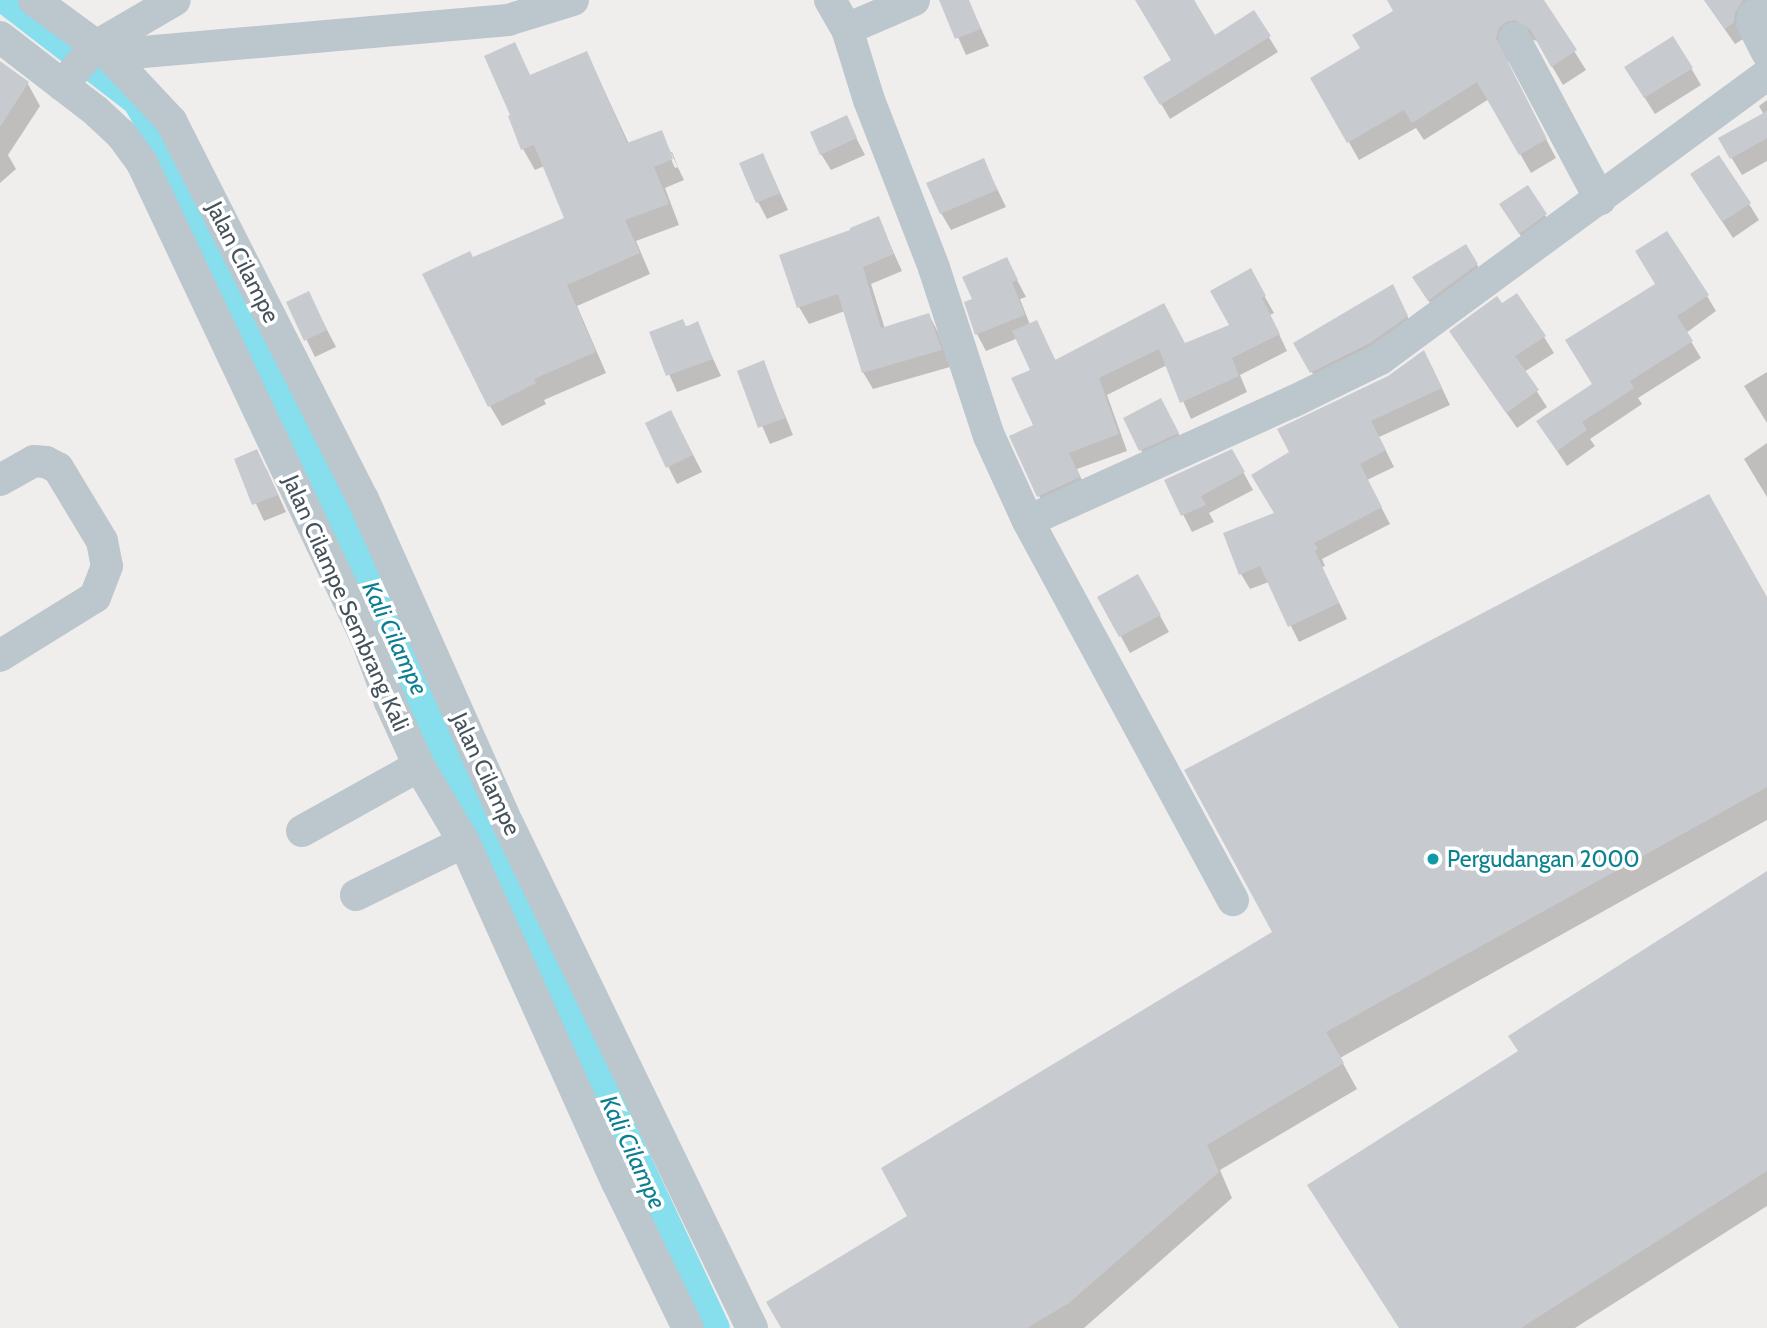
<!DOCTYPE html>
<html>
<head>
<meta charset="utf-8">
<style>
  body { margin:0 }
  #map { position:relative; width:1767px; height:1328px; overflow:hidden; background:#f0eded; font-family:Cabin,sans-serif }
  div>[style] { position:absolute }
  .shadow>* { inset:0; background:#0003 }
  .canal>* { height:32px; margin:-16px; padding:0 16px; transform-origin:16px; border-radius:16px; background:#87deec }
  .building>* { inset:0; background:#c7cbd0 }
  .street>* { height:32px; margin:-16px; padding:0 16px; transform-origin:16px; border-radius:16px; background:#bbc6cd }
  .dots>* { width:19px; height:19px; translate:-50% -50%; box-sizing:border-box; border:4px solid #fff; border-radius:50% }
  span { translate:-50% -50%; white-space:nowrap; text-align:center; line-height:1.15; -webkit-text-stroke:7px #fff; paint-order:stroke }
  .street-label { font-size:23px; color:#45525b }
  .culture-label { font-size:23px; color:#0d838f }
  .left { translate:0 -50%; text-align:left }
  .water-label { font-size:24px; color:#0c7e92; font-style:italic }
</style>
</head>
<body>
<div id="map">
  <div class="shadow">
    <div style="clip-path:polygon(953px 0,968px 0,989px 46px,966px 55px,943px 4px)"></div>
    <div style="clip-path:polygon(1137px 0,1194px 0,1214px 37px,1254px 13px,1278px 52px,1170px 119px,1146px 78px,1173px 61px)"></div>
    <div style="clip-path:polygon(1388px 0,1542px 0,1586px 70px,1563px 85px,1537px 41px,1527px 38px,1508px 48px,1508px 67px,1556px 158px,1531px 173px,1489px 99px,1424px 140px,1416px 128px,1359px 160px,1313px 79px,1362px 49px,1395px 12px)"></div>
    <div style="clip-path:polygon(1704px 0,1767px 0,1743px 39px,1735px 44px)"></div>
    <div style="clip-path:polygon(evenodd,514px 44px,531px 77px,587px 53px,629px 144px,661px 132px,684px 180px,665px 188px,679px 225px,636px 241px,650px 274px,577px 306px,606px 373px,544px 400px,546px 404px,502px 426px,490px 406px,473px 259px,566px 219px,544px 166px,535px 170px,523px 149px,514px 44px,668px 152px,672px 152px,678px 167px,675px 168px,668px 152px)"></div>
    <div style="clip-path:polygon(0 65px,28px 84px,40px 106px,8px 155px,16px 169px,0 183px)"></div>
    <div style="clip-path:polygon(1691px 68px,1701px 85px,1655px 114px,1636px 84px)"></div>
    <div style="clip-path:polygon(1767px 100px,1767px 161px,1742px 175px,1720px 139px,1764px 115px,1759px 106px)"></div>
    <div style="clip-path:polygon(846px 118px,865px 155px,831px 170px,821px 154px)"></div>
    <div style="clip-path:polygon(763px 155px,788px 210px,767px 219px,758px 202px)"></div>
    <div style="clip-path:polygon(983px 160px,1006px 207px,951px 230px,941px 213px)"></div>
    <div style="clip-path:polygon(1702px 191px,1749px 204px,1759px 220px,1733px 238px)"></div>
    <div style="clip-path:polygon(1545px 215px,1555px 231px,1530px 250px,1511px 221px)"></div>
    <div style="clip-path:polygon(878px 218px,902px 271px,871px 284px,885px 329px,929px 315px,938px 332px,950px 367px,873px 389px,863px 372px,845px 311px,809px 324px,799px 307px,853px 231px)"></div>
    <div style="clip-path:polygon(1466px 246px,1487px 282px,1439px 316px,1424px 294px)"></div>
    <div style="clip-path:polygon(1006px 259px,1026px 297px,1020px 299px,1030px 325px,1036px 322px,1056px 361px,1185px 345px,1231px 326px,1250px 271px,1274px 313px,1270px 315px,1287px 351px,1240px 375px,1247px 392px,1191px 419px,1167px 365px,1107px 395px,1127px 451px,1077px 469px,1088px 494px,1048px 512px,1039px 496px,1032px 371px,1018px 338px,986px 351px,977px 334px,967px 303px,975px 301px)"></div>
    <div style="clip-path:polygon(1393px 287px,1415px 332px,1320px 387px,1296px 343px)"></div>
    <div style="clip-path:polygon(308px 293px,336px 347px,315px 357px,288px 302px)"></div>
    <div style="clip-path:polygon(1707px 296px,1716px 311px,1686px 333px,1701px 358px,1638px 398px,1642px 404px,1590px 439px,1595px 446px,1567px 466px,1538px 422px,1593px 385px,1576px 357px)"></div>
    <div style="clip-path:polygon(1501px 305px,1544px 337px,1554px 353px,1524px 372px,1547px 407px,1517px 428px,1461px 348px)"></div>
    <div style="clip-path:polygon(697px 324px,721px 376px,677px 392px,651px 333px)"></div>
    <div style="clip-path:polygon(763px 362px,793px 435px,770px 444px,739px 372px)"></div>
    <div style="clip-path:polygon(1432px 367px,1450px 405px,1379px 437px,1394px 467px,1367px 480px,1390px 524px,1322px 559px,1325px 566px,1322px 567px,1347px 619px,1299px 642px,1269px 582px,1250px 589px,1241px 574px,1276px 514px,1254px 476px)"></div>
    <div style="clip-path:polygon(1767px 372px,1767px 423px,1744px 386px)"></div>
    <div style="clip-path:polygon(671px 412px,702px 472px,677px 484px,647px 424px)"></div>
    <div style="clip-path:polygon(1170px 417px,1187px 450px,1150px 467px,1141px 450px)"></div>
    <div style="clip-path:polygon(1767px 443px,1767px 497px,1744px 459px)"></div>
    <div style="clip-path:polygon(236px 460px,266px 468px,286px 512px,264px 521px)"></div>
    <div style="clip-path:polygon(1241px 468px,1253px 490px,1209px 513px,1214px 522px,1192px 532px,1166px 481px)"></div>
    <div style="clip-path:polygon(1138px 576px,1169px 632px,1130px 653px,1099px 597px)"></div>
    <div style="clip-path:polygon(1767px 600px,1767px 820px,1340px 1058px,1357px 1089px,1220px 1170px,1232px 1198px,1084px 1328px,783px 1328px,909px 1217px,1274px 932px)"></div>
    <div style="clip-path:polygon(1767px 873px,1767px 1206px,1575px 1328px,1400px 1328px,1519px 1052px)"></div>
  </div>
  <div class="canal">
    <div style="left:8px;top:0;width:164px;rotate:37.6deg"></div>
    <div style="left:138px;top:100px;width:98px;rotate:60deg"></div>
    <div style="left:187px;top:185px;width:795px;rotate:65.47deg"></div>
    <div style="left:517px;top:908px;width:464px;rotate:64.9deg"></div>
  </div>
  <div class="building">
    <div style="clip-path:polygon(939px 0,969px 0,981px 29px,955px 39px)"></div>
    <div style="clip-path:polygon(1135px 0,1194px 0,1215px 35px,1254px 10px,1271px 36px,1160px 105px,1143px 77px,1171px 60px)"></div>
    <div style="clip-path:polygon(1387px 0,1544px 0,1577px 50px,1551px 67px,1530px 29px,1515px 20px,1506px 22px,1499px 28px,1496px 38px,1547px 139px,1519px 155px,1477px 82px,1412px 123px,1404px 110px,1347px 143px,1310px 78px,1360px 48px,1352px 35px,1393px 11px)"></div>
    <div style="clip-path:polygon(1704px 0,1743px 0,1735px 13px,1734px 22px,1725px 29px)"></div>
    <div style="clip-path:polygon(1673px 36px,1693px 68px,1644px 98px,1624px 67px)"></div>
    <div style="clip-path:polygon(515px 42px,530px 75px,587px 51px,627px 143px,662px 130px,673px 159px,654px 167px,669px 204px,625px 220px,640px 253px,567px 285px,596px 352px,534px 379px,536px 383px,488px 407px,422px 274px,470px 251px,473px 257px,564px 218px,534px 145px,521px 150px,508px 116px,510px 115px,484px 56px)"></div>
    <div style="clip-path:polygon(0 61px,29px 82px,0 127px)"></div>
    <div style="clip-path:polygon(1767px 111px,1767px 138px,1730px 159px,1718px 138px)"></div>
    <div style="clip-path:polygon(847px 115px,857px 138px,820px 155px,810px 132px)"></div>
    <div style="clip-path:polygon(763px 153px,780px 193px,756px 203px,739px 163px)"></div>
    <div style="clip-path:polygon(1719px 155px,1751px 203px,1722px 222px,1690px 174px)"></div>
    <div style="clip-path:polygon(984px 158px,997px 190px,940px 214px,926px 183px)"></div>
    <div style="clip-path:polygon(1528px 185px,1547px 214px,1519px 234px,1499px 204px)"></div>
    <div style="clip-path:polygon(879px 216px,894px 254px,863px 267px,881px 328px,929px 313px,942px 350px,862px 373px,838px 294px,797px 308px,779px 255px,850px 230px,850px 228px)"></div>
    <div style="clip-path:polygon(1667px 231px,1709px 295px,1677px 316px,1693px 341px,1630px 381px,1634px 388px,1582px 422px,1587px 430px,1557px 451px,1536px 421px,1592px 384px,1565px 340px,1655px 284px,1635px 251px)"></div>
    <div style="clip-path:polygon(1466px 244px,1478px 264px,1428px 301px,1412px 277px)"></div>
    <div style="clip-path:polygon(1007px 257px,1018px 280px,1012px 282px,1025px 315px,975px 335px,964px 302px,972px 299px,962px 277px)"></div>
    <div style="clip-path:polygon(1251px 268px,1266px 296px,1262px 298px,1280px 334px,1232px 358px,1239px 376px,1180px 403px,1159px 349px,1099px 378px,1119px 434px,1069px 453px,1080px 477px,1037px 497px,1009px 436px,1033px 425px,1011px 378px,1030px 370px,1012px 331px,1037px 320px,1055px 360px,1164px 303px,1185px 343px,1229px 325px,1210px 291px)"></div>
    <div style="clip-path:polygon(1393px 284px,1408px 316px,1370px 343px,1310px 373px,1293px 343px)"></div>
    <div style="clip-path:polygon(309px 291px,327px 330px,304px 341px,286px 302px)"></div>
    <div style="clip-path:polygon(1517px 293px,1546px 336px,1515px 356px,1539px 390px,1506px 413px,1449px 331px,1497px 296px,1502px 303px)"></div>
    <div style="clip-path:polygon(683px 319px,686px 327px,698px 321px,713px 359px,666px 376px,649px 332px)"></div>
    <div style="clip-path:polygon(1424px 350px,1442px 388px,1371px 421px,1386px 450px,1360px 464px,1382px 507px,1314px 543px,1318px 549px,1315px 551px,1339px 603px,1288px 627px,1260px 566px,1239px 575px,1223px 533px,1274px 513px,1251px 475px,1289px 452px,1277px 429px,1388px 376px)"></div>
    <div style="clip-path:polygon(764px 360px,785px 418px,758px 428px,737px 371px)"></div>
    <div style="clip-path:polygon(1161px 398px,1179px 433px,1139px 451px,1123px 418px)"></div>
    <div style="clip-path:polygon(671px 410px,693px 455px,666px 468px,645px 423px)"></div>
    <div style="clip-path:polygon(257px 449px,278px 495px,252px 505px,234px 459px)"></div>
    <div style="clip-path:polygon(1232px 449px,1245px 472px,1201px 496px,1206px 505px,1181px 516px,1164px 480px)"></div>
    <div style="clip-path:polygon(1709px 494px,1767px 597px,1767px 787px,1326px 1032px,1344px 1063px,1207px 1145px,1219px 1172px,1069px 1303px,1027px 1328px,781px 1328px,766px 1302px,907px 1216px,881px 1168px,1272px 932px,1184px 770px)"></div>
    <div style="clip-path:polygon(1138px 574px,1161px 615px,1119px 637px,1097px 597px)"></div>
    <div style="clip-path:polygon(1767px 871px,1767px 1171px,1521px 1328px,1399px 1328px,1307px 1185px,1518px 1051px,1508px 1036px)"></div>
  </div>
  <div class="street">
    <div style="left:34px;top:0;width:93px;rotate:36.3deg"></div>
    <div style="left:109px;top:55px;width:91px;rotate:46.8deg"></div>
    <div style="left:171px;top:121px;width:424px;rotate:63.1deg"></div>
    <div style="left:363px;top:499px;width:356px;rotate:66deg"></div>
    <div style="left:508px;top:824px;width:560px;rotate:64.17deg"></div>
    <div style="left:830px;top:0;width:34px;rotate:60deg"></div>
    <div style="left:847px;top:29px;width:74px;rotate:72.8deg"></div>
    <div style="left:869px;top:100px;width:180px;rotate:68.8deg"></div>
    <div style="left:934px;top:268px;width:177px;rotate:71.9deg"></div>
    <div style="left:989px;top:436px;width:94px;rotate:65.4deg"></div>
    <div style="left:1028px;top:521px;width:431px;rotate:61.6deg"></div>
    <div style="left:1767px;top:4px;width:18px;rotate:139deg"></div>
    <div style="left:1753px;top:16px;width:7px;rotate:98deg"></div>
    <div style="left:1752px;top:23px;width:34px;rotate:63deg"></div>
    <div style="left:847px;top:29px;width:73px;rotate:-23.4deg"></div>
    <div style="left:0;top:37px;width:121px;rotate:37.6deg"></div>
    <div style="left:96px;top:111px;width:34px;rotate:43deg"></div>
    <div style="left:121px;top:134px;width:36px;rotate:54deg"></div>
    <div style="left:142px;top:163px;width:527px;rotate:64.75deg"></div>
    <div style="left:367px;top:640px;width:66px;rotate:69.6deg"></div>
    <div style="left:390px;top:702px;width:70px;rotate:65.6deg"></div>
    <div style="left:419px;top:766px;width:88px;rotate:59.4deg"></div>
    <div style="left:464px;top:842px;width:373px;rotate:65.8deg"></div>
    <div style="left:617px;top:1182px;width:162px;rotate:64.1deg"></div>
    <div style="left:1514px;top:38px;width:183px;rotate:61.9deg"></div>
    <div style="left:109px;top:55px;width:401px;rotate:-5deg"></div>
    <div style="left:508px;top:20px;width:68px;rotate:-17.1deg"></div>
    <div style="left:62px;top:85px;width:52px;rotate:-48.9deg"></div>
    <div style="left:96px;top:46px;width:91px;rotate:-30.2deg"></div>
    <div style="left:0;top:480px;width:39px;rotate:-29deg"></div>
    <div style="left:34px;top:461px;width:12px;rotate:5deg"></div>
    <div style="left:46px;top:462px;width:13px;rotate:27deg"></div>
    <div style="left:58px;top:468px;width:85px;rotate:58.9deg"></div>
    <div style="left:102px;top:541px;width:25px;rotate:79deg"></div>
    <div style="left:107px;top:566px;width:33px;rotate:111deg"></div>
    <div style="left:95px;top:597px;width:112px;rotate:148.2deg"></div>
    <div style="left:1028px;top:521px;width:290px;rotate:-24.3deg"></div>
    <div style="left:1292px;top:402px;width:98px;rotate:-26deg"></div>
    <div style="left:1380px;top:359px;width:480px;rotate:-36.3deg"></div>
    <div style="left:302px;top:831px;width:134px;rotate:-29.1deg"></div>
    <div style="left:356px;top:895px;width:120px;rotate:-26.1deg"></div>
  </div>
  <div class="dots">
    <div style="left:1433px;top:859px;background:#0f9aa8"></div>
  </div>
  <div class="street-label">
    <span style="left:243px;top:262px;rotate:63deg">Jalan Cilampe</span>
    <span style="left:346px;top:603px;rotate:66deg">Jalan Cilampe Sembrang Kali</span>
    <span style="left:486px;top:774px;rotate:65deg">Jalan Cilampe</span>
  </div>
  <div class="culture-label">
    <span class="left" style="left:1447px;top:859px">Pergudangan 2000</span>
  </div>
  <div class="water-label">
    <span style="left:395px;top:638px;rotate:65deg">Kali Cilampe</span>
    <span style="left:633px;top:1152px;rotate:65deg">Kali Cilampe</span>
  </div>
</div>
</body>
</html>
